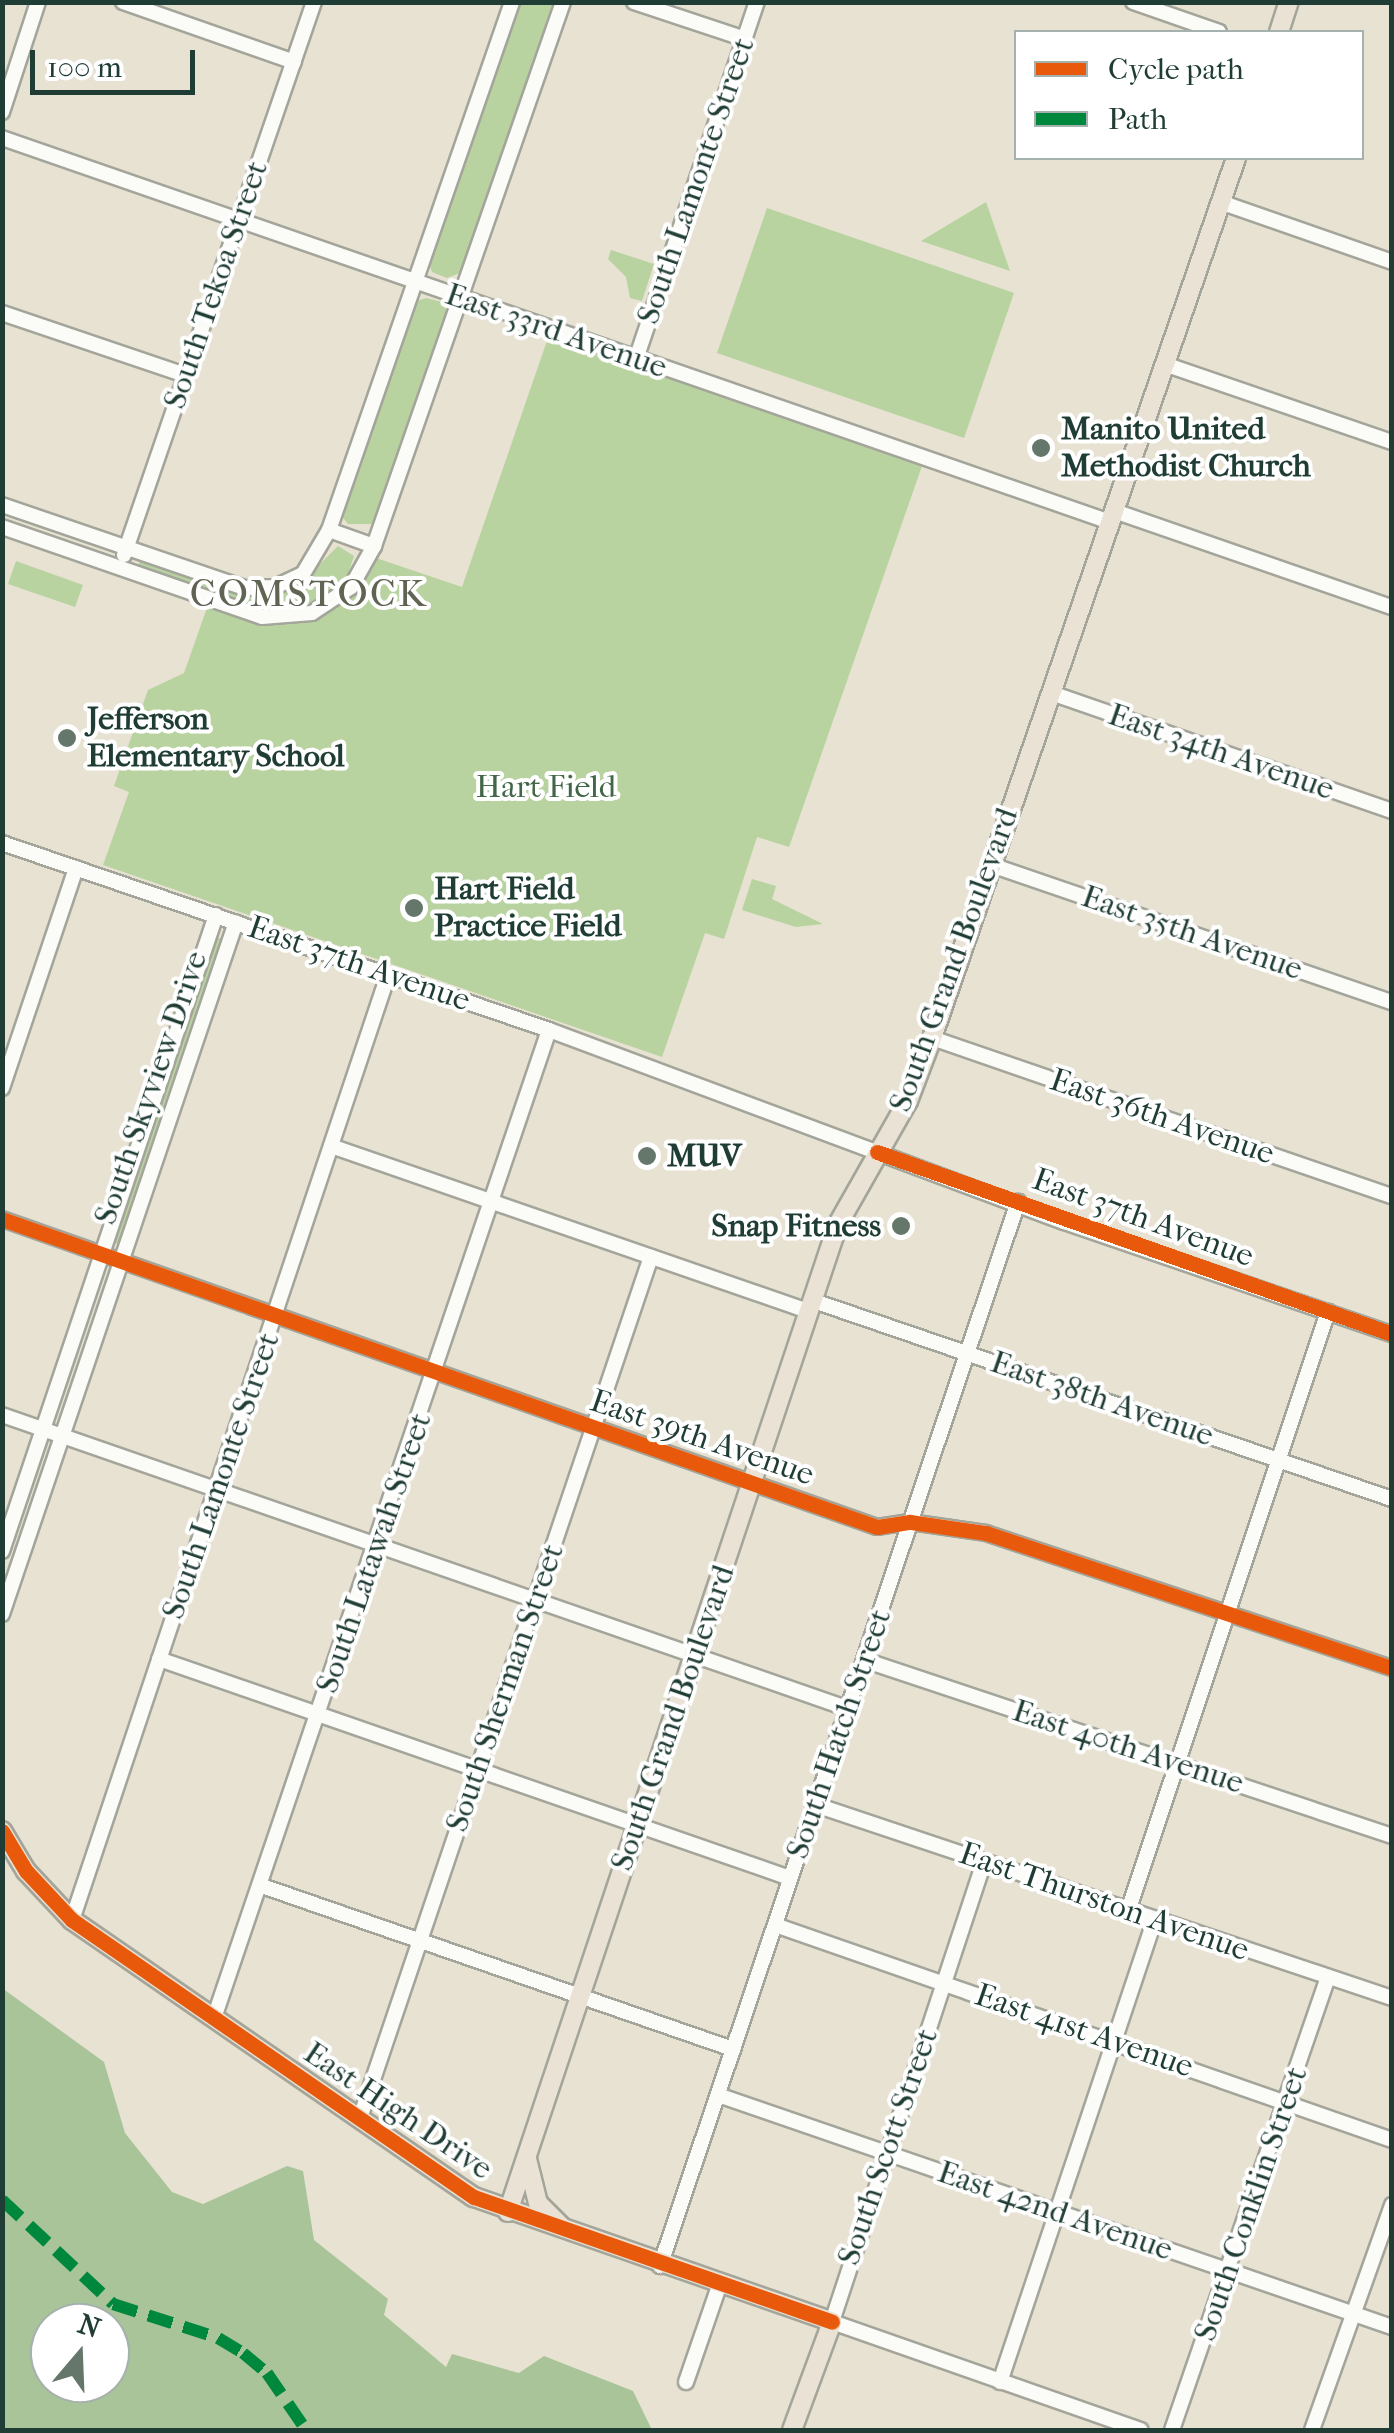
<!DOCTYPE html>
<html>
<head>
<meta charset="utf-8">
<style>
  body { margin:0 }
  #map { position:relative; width:1394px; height:2433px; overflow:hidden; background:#e7e2d2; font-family:"IM FELL French Canon",serif }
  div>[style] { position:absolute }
  .green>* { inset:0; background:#b8d3a0 }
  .forest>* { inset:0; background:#a8c498 }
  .roads { filter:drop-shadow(2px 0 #a4a59a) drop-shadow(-2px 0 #a4a59a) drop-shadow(0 2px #a4a59a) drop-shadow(0 -2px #a4a59a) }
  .minor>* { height:14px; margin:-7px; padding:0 7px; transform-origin:7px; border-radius:7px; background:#fbfbf8 }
  .major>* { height:18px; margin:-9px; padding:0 9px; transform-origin:9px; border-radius:9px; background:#e9e2d5 }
  .quiet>* { height:12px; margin-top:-6px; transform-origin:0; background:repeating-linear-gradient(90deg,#00873e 0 25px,transparent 0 37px) }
  .cycleway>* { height:15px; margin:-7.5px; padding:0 7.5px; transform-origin:7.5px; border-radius:7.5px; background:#e8590c }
  .dots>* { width:28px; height:28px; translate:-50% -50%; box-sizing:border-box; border:5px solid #fff; border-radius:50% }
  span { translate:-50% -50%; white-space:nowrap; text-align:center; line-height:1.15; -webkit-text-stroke:8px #fff; paint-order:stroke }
  .street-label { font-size:32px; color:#1f3d34 }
  .poi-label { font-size:32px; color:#1f3d34; font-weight:700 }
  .left { translate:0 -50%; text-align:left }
  .right { translate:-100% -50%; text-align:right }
  .park-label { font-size:32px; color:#426648 }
  .quarter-label { font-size:38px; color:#606553; letter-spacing:2.5px }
  .frame { position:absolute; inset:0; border:5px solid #1f3d34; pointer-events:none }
  .legend { position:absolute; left:1014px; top:30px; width:350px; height:130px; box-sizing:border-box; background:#fff; border:2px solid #a5b1ae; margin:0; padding:12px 18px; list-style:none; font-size:30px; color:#1f3d34 }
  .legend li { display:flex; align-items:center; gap:20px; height:50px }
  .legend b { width:50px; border:2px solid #a5b1ae }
  .north { position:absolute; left:30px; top:2303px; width:100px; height:100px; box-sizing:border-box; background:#fff; border:2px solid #a5b1ae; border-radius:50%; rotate:19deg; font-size:28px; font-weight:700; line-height:40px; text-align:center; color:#1f3d34 }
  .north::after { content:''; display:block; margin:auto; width:35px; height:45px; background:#65776b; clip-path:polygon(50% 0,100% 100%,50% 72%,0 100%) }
  .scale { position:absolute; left:30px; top:50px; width:165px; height:45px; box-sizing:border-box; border:5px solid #1f3d34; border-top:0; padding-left:12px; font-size:30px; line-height:35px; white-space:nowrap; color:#1f3d34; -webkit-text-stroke:8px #fff; paint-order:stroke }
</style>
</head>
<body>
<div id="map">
  <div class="green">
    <div style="clip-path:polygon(520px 3px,554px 3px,460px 273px,447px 278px,432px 272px,428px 262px)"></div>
    <div style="clip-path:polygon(986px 202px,1010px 271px,921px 241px)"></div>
    <div style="clip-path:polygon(767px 208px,1014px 293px,964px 438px,717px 353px)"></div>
    <div style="clip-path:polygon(611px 250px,654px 264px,642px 301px,630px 298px,626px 277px,608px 259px)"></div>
    <div style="clip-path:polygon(426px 298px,442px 302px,448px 314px,376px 524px,348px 524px,340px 514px,413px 302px)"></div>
    <div style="clip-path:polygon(549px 335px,922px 466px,789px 847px,757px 837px,724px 939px,705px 933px,662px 1057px,103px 865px,129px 792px,114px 786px,148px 690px,184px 673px,208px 605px,250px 620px,308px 620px,347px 596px,373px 557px,462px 587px)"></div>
    <div style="clip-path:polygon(338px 546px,354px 556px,346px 580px,306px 608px,269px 611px,138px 565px,141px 560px,247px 594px,271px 594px,305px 579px)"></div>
    <div style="clip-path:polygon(16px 561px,83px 585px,75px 607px,8px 584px)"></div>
    <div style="clip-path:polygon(752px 879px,776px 886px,772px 899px,823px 924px,796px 927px,742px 910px)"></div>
    <div style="clip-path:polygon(215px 937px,223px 939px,121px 1245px,111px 1242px)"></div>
  </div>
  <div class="forest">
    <div style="clip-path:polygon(evenodd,2px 1988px,104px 2062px,125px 2133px,172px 2192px,203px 2204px,287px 2166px,303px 2171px,314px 2240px,388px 2299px,384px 2315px,446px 2367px,452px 2354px,519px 2373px,544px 2356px,633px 2391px,652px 2430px,3px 2430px,2px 1988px,50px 2323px,110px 2323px,110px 2383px,50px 2383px,50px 2323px)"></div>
  </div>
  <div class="roads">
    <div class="minor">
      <div style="left:123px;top:2px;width:181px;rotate:19.3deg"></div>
      <div style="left:634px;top:2px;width:117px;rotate:18.4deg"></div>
      <div style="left:1133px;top:2px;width:91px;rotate:19.2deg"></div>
      <div style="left:2px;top:112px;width:116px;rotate:-71.9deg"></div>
      <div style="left:2px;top:138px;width:1173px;rotate:19.11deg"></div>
      <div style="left:1220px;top:202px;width:182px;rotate:19.2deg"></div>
      <div style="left:2px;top:313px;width:193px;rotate:18.7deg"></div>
      <div style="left:636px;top:359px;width:377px;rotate:-71.3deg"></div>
      <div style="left:1164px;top:364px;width:241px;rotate:18.9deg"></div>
      <div style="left:2px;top:505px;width:256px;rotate:18.9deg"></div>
      <div style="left:244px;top:588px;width:31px;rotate:-2deg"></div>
      <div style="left:275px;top:587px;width:31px;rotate:-25deg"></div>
      <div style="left:303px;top:574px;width:51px;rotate:-59.4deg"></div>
      <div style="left:329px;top:530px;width:559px;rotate:-70.88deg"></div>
      <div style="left:1114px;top:511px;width:294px;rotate:19.1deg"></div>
      <div style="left:2px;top:527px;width:275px;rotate:19.1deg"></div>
      <div style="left:262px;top:617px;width:50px;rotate:-4.6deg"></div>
      <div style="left:312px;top:613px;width:47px;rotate:-33.7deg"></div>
      <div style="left:351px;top:587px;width:47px;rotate:-60.7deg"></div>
      <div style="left:374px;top:546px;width:576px;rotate:-70.84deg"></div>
      <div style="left:329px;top:530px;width:48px;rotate:19.6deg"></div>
      <div style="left:124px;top:555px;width:585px;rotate:-71.04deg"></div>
      <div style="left:1051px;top:693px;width:361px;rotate:19.1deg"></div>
      <div style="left:2px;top:843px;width:578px;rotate:18.87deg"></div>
      <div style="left:549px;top:1030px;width:550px;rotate:20.45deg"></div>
      <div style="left:1064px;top:1222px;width:347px;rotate:18.9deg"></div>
      <div style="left:991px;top:865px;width:424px;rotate:18.9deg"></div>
      <div style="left:932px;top:1038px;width:486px;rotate:19deg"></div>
      <div style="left:2px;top:1088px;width:232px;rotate:-71.4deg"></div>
      <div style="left:331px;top:1146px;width:505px;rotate:19.08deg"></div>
      <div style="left:2px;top:1219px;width:928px;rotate:19.39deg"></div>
      <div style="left:877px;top:1527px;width:33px;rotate:-9deg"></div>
      <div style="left:910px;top:1522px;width:77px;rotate:8.2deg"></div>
      <div style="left:986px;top:1533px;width:428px;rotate:18.4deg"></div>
      <div style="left:811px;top:1300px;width:614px;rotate:18.91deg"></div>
      <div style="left:2px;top:1415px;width:897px;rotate:19.14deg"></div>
      <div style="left:2px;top:1551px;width:671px;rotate:-71.4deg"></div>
      <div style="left:2px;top:1614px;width:730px;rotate:-71.32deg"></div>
      <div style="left:159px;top:1659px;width:668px;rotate:19.14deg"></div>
      <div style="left:864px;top:1660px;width:557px;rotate:18.43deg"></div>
      <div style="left:816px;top:1805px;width:607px;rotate:18.52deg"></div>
      <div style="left:984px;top:1862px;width:484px;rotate:108.3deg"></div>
      <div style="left:832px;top:2322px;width:327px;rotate:19.3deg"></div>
      <div style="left:262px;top:1886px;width:499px;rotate:19.1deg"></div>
      <div style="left:1128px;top:1911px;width:632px;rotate:-71.54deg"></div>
      <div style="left:72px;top:1920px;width:996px;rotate:-71.51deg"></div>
      <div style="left:775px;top:1925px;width:653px;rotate:19.21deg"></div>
      <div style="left:214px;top:2018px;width:1043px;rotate:-71.27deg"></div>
      <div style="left:718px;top:2095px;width:713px;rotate:18.99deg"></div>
      <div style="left:360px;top:2118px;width:909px;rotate:-71.33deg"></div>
      <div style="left:660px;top:2266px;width:1123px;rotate:-71.4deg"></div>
      <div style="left:686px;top:2382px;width:105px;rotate:-71deg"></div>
      <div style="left:1000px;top:2382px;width:487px;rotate:-71.5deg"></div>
      <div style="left:1172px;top:2430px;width:479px;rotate:-71deg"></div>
      <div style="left:1312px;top:2430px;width:239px;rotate:-70.4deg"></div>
    </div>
    <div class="major">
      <div style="left:1279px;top:32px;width:32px;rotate:-72deg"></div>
      <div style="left:2px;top:1831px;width:47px;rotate:59deg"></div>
      <div style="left:26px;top:1871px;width:67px;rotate:46.8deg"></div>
      <div style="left:72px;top:1920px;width:488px;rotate:34.6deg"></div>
      <div style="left:474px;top:2197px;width:379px;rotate:19.2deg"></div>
      <div style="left:832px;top:2322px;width:115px;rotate:110.3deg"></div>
      <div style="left:527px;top:2159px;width:45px;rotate:76deg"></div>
      <div style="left:538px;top:2203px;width:34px;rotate:45deg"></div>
      <div style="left:508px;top:2212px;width:1042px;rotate:-71.53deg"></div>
      <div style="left:838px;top:1224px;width:142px;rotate:-60.4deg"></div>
      <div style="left:908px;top:1101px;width:67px;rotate:-69.1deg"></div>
      <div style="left:932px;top:1038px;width:931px;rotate:-70.94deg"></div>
    </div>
  </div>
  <div class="quiet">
    <div style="left:2px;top:2200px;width:152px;rotate:43.1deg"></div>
    <div style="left:113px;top:2304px;width:110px;rotate:17.9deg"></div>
    <div style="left:218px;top:2338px;width:29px;rotate:31deg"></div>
    <div style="left:243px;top:2353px;width:31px;rotate:40deg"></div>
    <div style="left:267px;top:2373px;width:69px;rotate:55.6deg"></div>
  </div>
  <div class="cycleway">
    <div style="left:877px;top:1152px;width:546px;rotate:19.46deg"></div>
    <div style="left:2px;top:1219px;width:928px;rotate:19.39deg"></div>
    <div style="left:877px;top:1527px;width:33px;rotate:-9deg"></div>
    <div style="left:910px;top:1522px;width:77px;rotate:8.2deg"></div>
    <div style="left:986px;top:1533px;width:428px;rotate:18.4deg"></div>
    <div style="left:2px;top:1831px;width:47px;rotate:59deg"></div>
    <div style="left:26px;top:1871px;width:67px;rotate:46.8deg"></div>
    <div style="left:72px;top:1920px;width:488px;rotate:34.6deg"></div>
    <div style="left:474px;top:2197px;width:379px;rotate:19.2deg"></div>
  </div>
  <div class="dots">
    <div style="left:1041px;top:448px;background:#65776b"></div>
    <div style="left:67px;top:738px;background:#65776b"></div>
    <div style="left:414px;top:908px;background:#65776b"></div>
    <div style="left:647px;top:1156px;background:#65776b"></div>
    <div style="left:901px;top:1226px;background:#65776b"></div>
  </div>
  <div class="street-label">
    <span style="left:696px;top:181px;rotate:-71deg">South Lamonte Street</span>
    <span style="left:216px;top:285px;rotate:-71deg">South Tekoa Street</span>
    <span style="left:556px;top:331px;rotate:19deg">East 33rd Avenue</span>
    <span style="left:1221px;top:752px;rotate:19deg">East 34th Avenue</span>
    <span style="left:1192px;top:933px;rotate:19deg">East 35th Avenue</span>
    <span style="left:954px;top:960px;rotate:-70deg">South Grand Boulevard</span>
    <span style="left:359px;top:964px;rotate:19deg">East 37th Avenue</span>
    <span style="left:151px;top:1088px;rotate:-71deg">South Skyview Drive</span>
    <span style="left:1162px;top:1117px;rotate:19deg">East 36th Avenue</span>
    <span style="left:1143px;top:1218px;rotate:20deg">East 37th Avenue</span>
    <span style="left:1102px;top:1399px;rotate:19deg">East 38th Avenue</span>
    <span style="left:702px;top:1438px;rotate:19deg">East 39th Avenue</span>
    <span style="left:221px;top:1476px;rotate:-71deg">South Lamonte Street</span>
    <span style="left:374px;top:1553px;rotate:-71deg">South Latawah Street</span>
    <span style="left:505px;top:1688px;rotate:-71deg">South Sherman Street</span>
    <span style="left:673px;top:1718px;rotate:-71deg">South Grand Boulevard</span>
    <span style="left:839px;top:1734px;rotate:-71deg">South Hatch Street</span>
    <span style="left:1128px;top:1747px;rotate:18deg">East 40th Avenue</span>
    <span style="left:1104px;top:1902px;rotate:19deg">East Thurston Avenue</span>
    <span style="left:1084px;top:2031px;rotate:19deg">East 41st Avenue</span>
    <span style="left:398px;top:2111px;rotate:34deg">East High Drive</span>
    <span style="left:888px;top:2147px;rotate:-71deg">South Scott Street</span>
    <span style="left:1251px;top:2204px;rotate:-71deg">South Conklin Street</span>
    <span style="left:1055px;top:2211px;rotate:19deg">East 42nd Avenue</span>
  </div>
  <div class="poi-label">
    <span class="left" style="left:1061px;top:448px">Manito United<br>Methodist Church</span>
    <span class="left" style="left:87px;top:738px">Jefferson<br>Elementary School</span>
    <span class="left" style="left:434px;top:908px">Hart Field<br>Practice Field</span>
    <span class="left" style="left:667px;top:1156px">MUV</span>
    <span class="right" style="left:881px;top:1226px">Snap Fitness</span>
  </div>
  <div class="park-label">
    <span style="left:546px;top:787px">Hart Field</span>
  </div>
  <div class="quarter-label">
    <span style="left:309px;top:594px">COMSTOCK</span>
  </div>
  <div class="frame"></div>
  <ul class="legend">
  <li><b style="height:12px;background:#e8590c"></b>Cycle path</li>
  <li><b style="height:12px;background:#00873e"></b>Path</li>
  </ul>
  <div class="north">N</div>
  <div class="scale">100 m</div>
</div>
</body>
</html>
